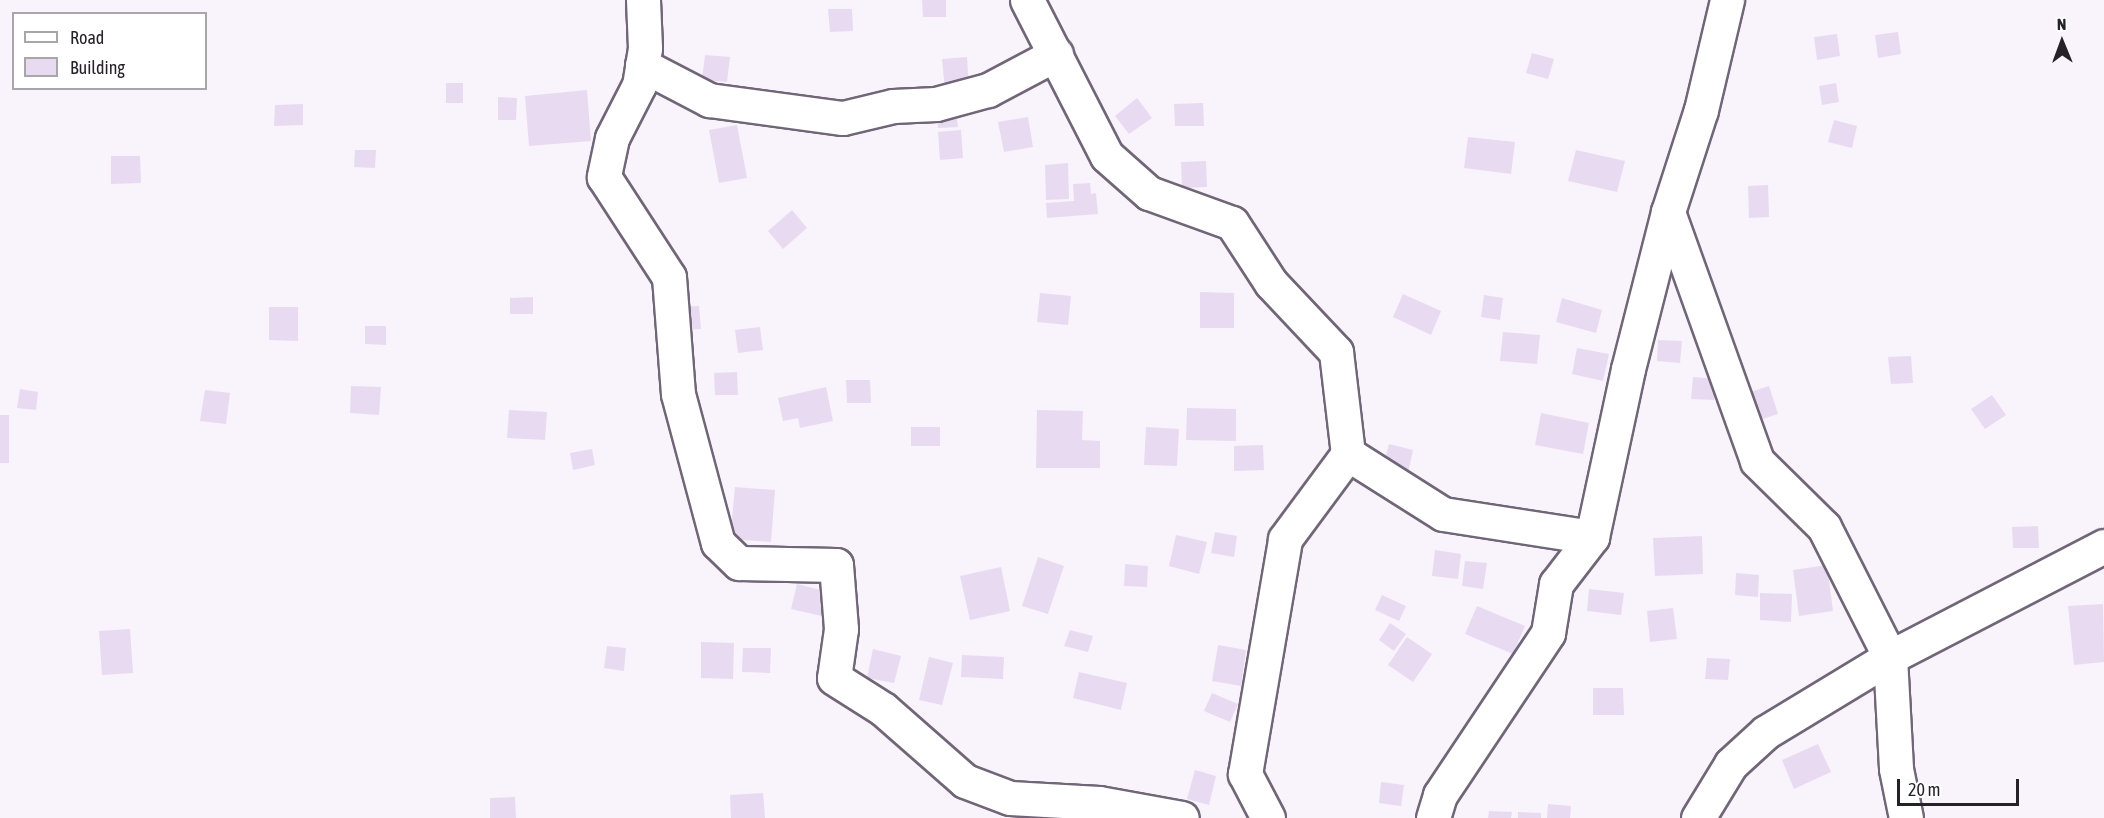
<!DOCTYPE html>
<html>
<head>
<meta charset="utf-8">
<style>
  body { margin:0 }
  #map { position:relative; width:2104px; height:818px; overflow:hidden; background:#f9f3fc; font-family:"Asap Condensed",sans-serif }
  div>[style] { position:absolute }
  .building>* { inset:0; background:#e8dbf1 }
  .roads { filter:drop-shadow(2px 0 #716678) drop-shadow(-2px 0 #716678) drop-shadow(0 2px #716678) drop-shadow(0 -2px #716678) }
  .minor>* { height:33px; margin:-16.5px; padding:0 16.5px; transform-origin:16.5px; border-radius:16.5px; background:#fff }
  span { translate:-50% -50%; white-space:nowrap; text-align:center; line-height:1.15; -webkit-text-stroke:5px #fff; paint-order:stroke }
  .legend { position:absolute; left:12px; top:12px; width:195px; height:78px; box-sizing:border-box; background:#fff; border:2px solid #a8a6a9; margin:0; padding:8px 10px; list-style:none; font-size:18px; color:#262128 }
  .legend li { display:flex; align-items:center; gap:12px; height:30px }
  .legend b { width:30px; border:2px solid #a8a6a9 }
  .north { position:absolute; left:2032px; top:12px; width:60px; height:60px; -webkit-text-stroke:4px #fff; paint-order:stroke; rotate:359deg; font-size:16px; font-weight:700; line-height:24px; text-align:center; color:#262128 }
  .north::after { content:''; display:block; margin:auto; width:21px; height:27px; background:#262128; clip-path:polygon(50% 0,100% 100%,50% 72%,0 100%) }
  .scale { position:absolute; left:1897px; top:779px; width:122px; height:27px; box-sizing:border-box; border:3px solid #262128; border-top:0; padding-left:8px; font-size:18px; line-height:21px; white-space:nowrap; color:#262128; -webkit-text-stroke:4px #fff; paint-order:stroke }
</style>
</head>
<body>
<div id="map">
  <div class="building">
    <div style="clip-path:polygon(922px 0,946px 0,946px 17px,923px 17px)"></div>
    <div style="clip-path:polygon(828px 9px,852px 9px,853px 31px,830px 32px)"></div>
    <div style="clip-path:polygon(1898px 32px,1901px 54px,1878px 58px,1875px 35px)"></div>
    <div style="clip-path:polygon(1837px 34px,1840px 56px,1817px 60px,1814px 37px)"></div>
    <div style="clip-path:polygon(1532px 53px,1554px 59px,1548px 79px,1526px 73px)"></div>
    <div style="clip-path:polygon(705px 55px,730px 57px,727px 82px,702px 80px)"></div>
    <div style="clip-path:polygon(967px 57px,969px 88px,945px 90px,942px 59px)"></div>
    <div style="clip-path:polygon(446px 83px,463px 83px,463px 103px,446px 103px)"></div>
    <div style="clip-path:polygon(1836px 83px,1839px 102px,1822px 105px,1819px 86px)"></div>
    <div style="clip-path:polygon(587px 90px,591px 141px,529px 146px,525px 96px)"></div>
    <div style="clip-path:polygon(498px 97px,517px 98px,516px 120px,498px 120px)"></div>
    <div style="clip-path:polygon(1137px 98px,1152px 118px,1129px 134px,1115px 116px)"></div>
    <div style="clip-path:polygon(1203px 103px,1204px 126px,1175px 126px,1174px 104px)"></div>
    <div style="clip-path:polygon(303px 104px,303px 125px,274px 126px,275px 105px)"></div>
    <div style="clip-path:polygon(956px 112px,958px 127px,938px 128px,937px 113px)"></div>
    <div style="clip-path:polygon(1028px 117px,1033px 147px,1004px 152px,998px 122px)"></div>
    <div style="clip-path:polygon(1834px 120px,1857px 126px,1852px 148px,1828px 142px)"></div>
    <div style="clip-path:polygon(737px 125px,747px 178px,719px 183px,709px 130px)"></div>
    <div style="clip-path:polygon(961px 130px,963px 158px,940px 160px,938px 132px)"></div>
    <div style="clip-path:polygon(1468px 137px,1515px 142px,1511px 174px,1464px 168px)"></div>
    <div style="clip-path:polygon(355px 150px,376px 150px,375px 168px,354px 167px)"></div>
    <div style="clip-path:polygon(1576px 150px,1625px 161px,1617px 192px,1568px 181px)"></div>
    <div style="clip-path:polygon(111px 156px,140px 156px,141px 183px,111px 184px)"></div>
    <div style="clip-path:polygon(1206px 161px,1207px 187px,1182px 188px,1181px 162px)"></div>
    <div style="clip-path:polygon(1068px 163px,1069px 199px,1046px 200px,1045px 165px)"></div>
    <div style="clip-path:polygon(1090px 183px,1091px 194px,1096px 193px,1098px 214px,1047px 218px,1046px 203px,1074px 201px,1073px 184px)"></div>
    <div style="clip-path:polygon(1768px 185px,1769px 217px,1749px 218px,1748px 186px)"></div>
    <div style="clip-path:polygon(792px 210px,807px 228px,783px 249px,768px 231px)"></div>
    <div style="clip-path:polygon(1200px 292px,1234px 293px,1234px 328px,1200px 328px)"></div>
    <div style="clip-path:polygon(1040px 293px,1071px 296px,1068px 325px,1037px 322px)"></div>
    <div style="clip-path:polygon(1403px 294px,1441px 311px,1431px 335px,1393px 317px)"></div>
    <div style="clip-path:polygon(1484px 295px,1503px 298px,1500px 320px,1481px 317px)"></div>
    <div style="clip-path:polygon(533px 297px,533px 314px,510px 314px,510px 298px)"></div>
    <div style="clip-path:polygon(1562px 298px,1602px 310px,1596px 333px,1556px 322px)"></div>
    <div style="clip-path:polygon(699px 306px,701px 329px,681px 330px,679px 307px)"></div>
    <div style="clip-path:polygon(269px 307px,298px 307px,298px 341px,269px 340px)"></div>
    <div style="clip-path:polygon(365px 326px,386px 326px,386px 345px,365px 344px)"></div>
    <div style="clip-path:polygon(760px 327px,763px 350px,738px 353px,735px 330px)"></div>
    <div style="clip-path:polygon(1503px 332px,1540px 335px,1537px 364px,1500px 361px)"></div>
    <div style="clip-path:polygon(1658px 340px,1682px 341px,1680px 363px,1657px 361px)"></div>
    <div style="clip-path:polygon(1577px 348px,1609px 354px,1603px 381px,1572px 374px)"></div>
    <div style="clip-path:polygon(1911px 356px,1913px 383px,1891px 384px,1888px 357px)"></div>
    <div style="clip-path:polygon(737px 372px,738px 395px,715px 395px,714px 373px)"></div>
    <div style="clip-path:polygon(1693px 377px,1716px 379px,1714px 400px,1691px 399px)"></div>
    <div style="clip-path:polygon(846px 380px,870px 380px,871px 403px,847px 403px)"></div>
    <div style="clip-path:polygon(351px 386px,381px 387px,379px 415px,350px 413px)"></div>
    <div style="clip-path:polygon(1769px 386px,1778px 414px,1753px 422px,1744px 394px)"></div>
    <div style="clip-path:polygon(826px 387px,833px 421px,800px 428px,798px 418px,783px 421px,778px 398px)"></div>
    <div style="clip-path:polygon(20px 389px,38px 392px,36px 410px,17px 408px)"></div>
    <div style="clip-path:polygon(205px 390px,230px 393px,226px 424px,200px 421px)"></div>
    <div style="clip-path:polygon(1992px 395px,2006px 415px,1985px 429px,1971px 409px)"></div>
    <div style="clip-path:polygon(1187px 408px,1236px 409px,1236px 441px,1186px 440px)"></div>
    <div style="clip-path:polygon(509px 410px,547px 412px,545px 440px,507px 438px)"></div>
    <div style="clip-path:polygon(1037px 410px,1083px 411px,1082px 440px,1100px 441px,1100px 468px,1036px 468px)"></div>
    <div style="clip-path:polygon(1541px 413px,1589px 423px,1583px 454px,1535px 445px)"></div>
    <div style="clip-path:polygon(0 415px,9px 415px,9px 463px,0 463px)"></div>
    <div style="clip-path:polygon(911px 427px,940px 427px,940px 446px,911px 446px)"></div>
    <div style="clip-path:polygon(1146px 427px,1179px 429px,1177px 466px,1144px 465px)"></div>
    <div style="clip-path:polygon(1389px 444px,1413px 450px,1408px 473px,1383px 467px)"></div>
    <div style="clip-path:polygon(1263px 445px,1264px 470px,1234px 471px,1234px 446px)"></div>
    <div style="clip-path:polygon(592px 449px,595px 465px,573px 470px,570px 453px)"></div>
    <div style="clip-path:polygon(735px 487px,775px 490px,771px 542px,730px 539px)"></div>
    <div style="clip-path:polygon(2038px 526px,2039px 548px,2013px 548px,2012px 527px)"></div>
    <div style="clip-path:polygon(1215px 532px,1237px 536px,1234px 557px,1211px 553px)"></div>
    <div style="clip-path:polygon(1176px 535px,1207px 542px,1199px 574px,1169px 566px)"></div>
    <div style="clip-path:polygon(1702px 536px,1703px 574px,1655px 576px,1653px 538px)"></div>
    <div style="clip-path:polygon(1435px 550px,1461px 554px,1458px 579px,1432px 576px)"></div>
    <div style="clip-path:polygon(1038px 557px,1064px 566px,1048px 614px,1022px 606px)"></div>
    <div style="clip-path:polygon(1465px 561px,1487px 563px,1483px 589px,1462px 586px)"></div>
    <div style="clip-path:polygon(1125px 564px,1148px 566px,1147px 587px,1124px 586px)"></div>
    <div style="clip-path:polygon(1827px 565px,1833px 611px,1799px 616px,1793px 570px)"></div>
    <div style="clip-path:polygon(1001px 567px,1010px 611px,970px 620px,960px 576px)"></div>
    <div style="clip-path:polygon(1736px 573px,1759px 575px,1758px 597px,1735px 595px)"></div>
    <div style="clip-path:polygon(797px 584px,832px 593px,826px 617px,791px 609px)"></div>
    <div style="clip-path:polygon(1589px 589px,1624px 593px,1621px 615px,1587px 611px)"></div>
    <div style="clip-path:polygon(1760px 593px,1792px 594px,1791px 622px,1760px 620px)"></div>
    <div style="clip-path:polygon(1382px 595px,1406px 606px,1399px 621px,1375px 610px)"></div>
    <div style="clip-path:polygon(2103px 604px,2104px 662px,2074px 665px,2068px 606px)"></div>
    <div style="clip-path:polygon(1477px 606px,1525px 626px,1513px 654px,1465px 634px)"></div>
    <div style="clip-path:polygon(1673px 608px,1677px 639px,1650px 642px,1647px 611px)"></div>
    <div style="clip-path:polygon(1390px 623px,1406px 634px,1394px 651px,1379px 640px)"></div>
    <div style="clip-path:polygon(130px 629px,133px 673px,102px 675px,99px 631px)"></div>
    <div style="clip-path:polygon(1070px 630px,1093px 636px,1088px 652px,1064px 646px)"></div>
    <div style="clip-path:polygon(1407px 637px,1432px 654px,1413px 682px,1388px 665px)"></div>
    <div style="clip-path:polygon(701px 642px,734px 643px,733px 679px,701px 678px)"></div>
    <div style="clip-path:polygon(1218px 645px,1246px 650px,1241px 686px,1212px 681px)"></div>
    <div style="clip-path:polygon(607px 646px,626px 648px,624px 671px,604px 668px)"></div>
    <div style="clip-path:polygon(743px 648px,771px 648px,770px 673px,742px 672px)"></div>
    <div style="clip-path:polygon(873px 649px,901px 656px,894px 683px,867px 678px)"></div>
    <div style="clip-path:polygon(962px 655px,1004px 657px,1003px 679px,961px 677px)"></div>
    <div style="clip-path:polygon(929px 657px,953px 663px,942px 705px,919px 700px)"></div>
    <div style="clip-path:polygon(1707px 658px,1730px 659px,1728px 680px,1705px 679px)"></div>
    <div style="clip-path:polygon(1079px 672px,1127px 683px,1121px 710px,1073px 698px)"></div>
    <div style="clip-path:polygon(1593px 688px,1623px 688px,1624px 715px,1593px 715px)"></div>
    <div style="clip-path:polygon(1212px 693px,1238px 704px,1230px 722px,1204px 711px)"></div>
    <div style="clip-path:polygon(1818px 744px,1831px 772px,1794px 789px,1782px 760px)"></div>
    <div style="clip-path:polygon(1195px 770px,1216px 776px,1209px 805px,1187px 799px)"></div>
    <div style="clip-path:polygon(1381px 782px,1404px 785px,1401px 806px,1379px 803px)"></div>
    <div style="clip-path:polygon(763px 793px,765px 818px,731px 818px,730px 795px)"></div>
    <div style="clip-path:polygon(515px 797px,516px 818px,490px 818px,490px 798px)"></div>
    <div style="clip-path:polygon(1548px 804px,1571px 806px,1570px 818px,1547px 818px)"></div>
    <div style="clip-path:polygon(1489px 811px,1512px 812px,1511px 818px,1488px 818px)"></div>
    <div style="clip-path:polygon(1518px 812px,1541px 813px,1541px 818px,1518px 818px)"></div>
  </div>
  <div class="roads">
    <div class="minor">
      <div style="left:643px;top:0;width:48px;rotate:87.6deg"></div>
      <div style="left:645px;top:48px;width:37px;rotate:99deg"></div>
      <div style="left:639px;top:85px;width:59px;rotate:117deg"></div>
      <div style="left:612px;top:138px;width:40px;rotate:102deg"></div>
      <div style="left:604px;top:177px;width:119px;rotate:57deg"></div>
      <div style="left:669px;top:277px;width:117px;rotate:85.6deg"></div>
      <div style="left:678px;top:394px;width:154px;rotate:75deg"></div>
      <div style="left:718px;top:543px;width:29px;rotate:44deg"></div>
      <div style="left:739px;top:563px;width:97px;rotate:1.2deg"></div>
      <div style="left:836px;top:565px;width:64px;rotate:85.5deg"></div>
      <div style="left:841px;top:629px;width:49px;rotate:98.1deg"></div>
      <div style="left:834px;top:678px;width:58px;rotate:32.3deg"></div>
      <div style="left:883px;top:709px;width:109px;rotate:41.3deg"></div>
      <div style="left:965px;top:781px;width:48px;rotate:20.7deg"></div>
      <div style="left:1010px;top:798px;width:89px;rotate:3.2deg"></div>
      <div style="left:1099px;top:803px;width:84px;rotate:10.2deg"></div>
      <div style="left:1027px;top:0;width:175px;rotate:62.9deg"></div>
      <div style="left:1107px;top:156px;width:56px;rotate:41.4deg"></div>
      <div style="left:1149px;top:193px;width:88px;rotate:19.9deg"></div>
      <div style="left:1232px;top:223px;width:72px;rotate:57deg"></div>
      <div style="left:1271px;top:283px;width:95px;rotate:46.7deg"></div>
      <div style="left:1336px;top:352px;width:103px;rotate:83.3deg"></div>
      <div style="left:1348px;top:454px;width:112px;rotate:32.3deg"></div>
      <div style="left:1443px;top:514px;width:151px;rotate:8.8deg"></div>
      <div style="left:642px;top:65px;width:76px;rotate:27.6deg"></div>
      <div style="left:709px;top:100px;width:135px;rotate:7.7deg"></div>
      <div style="left:843px;top:118px;width:51px;rotate:-13.5deg"></div>
      <div style="left:893px;top:106px;width:43px;rotate:-2.7deg"></div>
      <div style="left:936px;top:104px;width:54px;rotate:-15.1deg"></div>
      <div style="left:988px;top:90px;width:77px;rotate:-27.9deg"></div>
      <div style="left:1668px;top:212px;width:264px;rotate:70.3deg"></div>
      <div style="left:1757px;top:461px;width:94px;rotate:44.6deg"></div>
      <div style="left:1824px;top:527px;width:146px;rotate:63.1deg"></div>
      <div style="left:1890px;top:657px;width:112px;rotate:86.9deg"></div>
      <div style="left:1896px;top:769px;width:50px;rotate:78.5deg"></div>
      <div style="left:1268px;top:818px;width:50px;rotate:-117.6deg"></div>
      <div style="left:1245px;top:774px;width:238px;rotate:-80.3deg"></div>
      <div style="left:1285px;top:539px;width:106px;rotate:-53.5deg"></div>
      <div style="left:1433px;top:818px;width:24px;rotate:-73deg"></div>
      <div style="left:1440px;top:795px;width:195px;rotate:-56.3deg"></div>
      <div style="left:1548px;top:633px;width:50px;rotate:-80.7deg"></div>
      <div style="left:1556px;top:584px;width:59px;rotate:-52.5deg"></div>
      <div style="left:1592px;top:537px;width:172px;rotate:-77.9deg"></div>
      <div style="left:1628px;top:369px;width:162px;rotate:-75.7deg"></div>
      <div style="left:1668px;top:212px;width:107px;rotate:-72.1deg"></div>
      <div style="left:1701px;top:110px;width:113px;rotate:-76.7deg"></div>
      <div style="left:1698px;top:818px;width:63px;rotate:-58.6deg"></div>
      <div style="left:1731px;top:764px;width:47px;rotate:-42.4deg"></div>
      <div style="left:1766px;top:732px;width:145px;rotate:-31.2deg"></div>
      <div style="left:1890px;top:657px;width:241px;rotate:-27.4deg"></div>
    </div>
  </div>
  <ul class="legend">
  <li><b style="height:8px;background:#fff"></b>Road</li>
  <li><b style="height:16px;background:#e8dbf1"></b>Building</li>
  </ul>
  <div class="north">N</div>
  <div class="scale">20 m</div>
</div>
</body>
</html>
